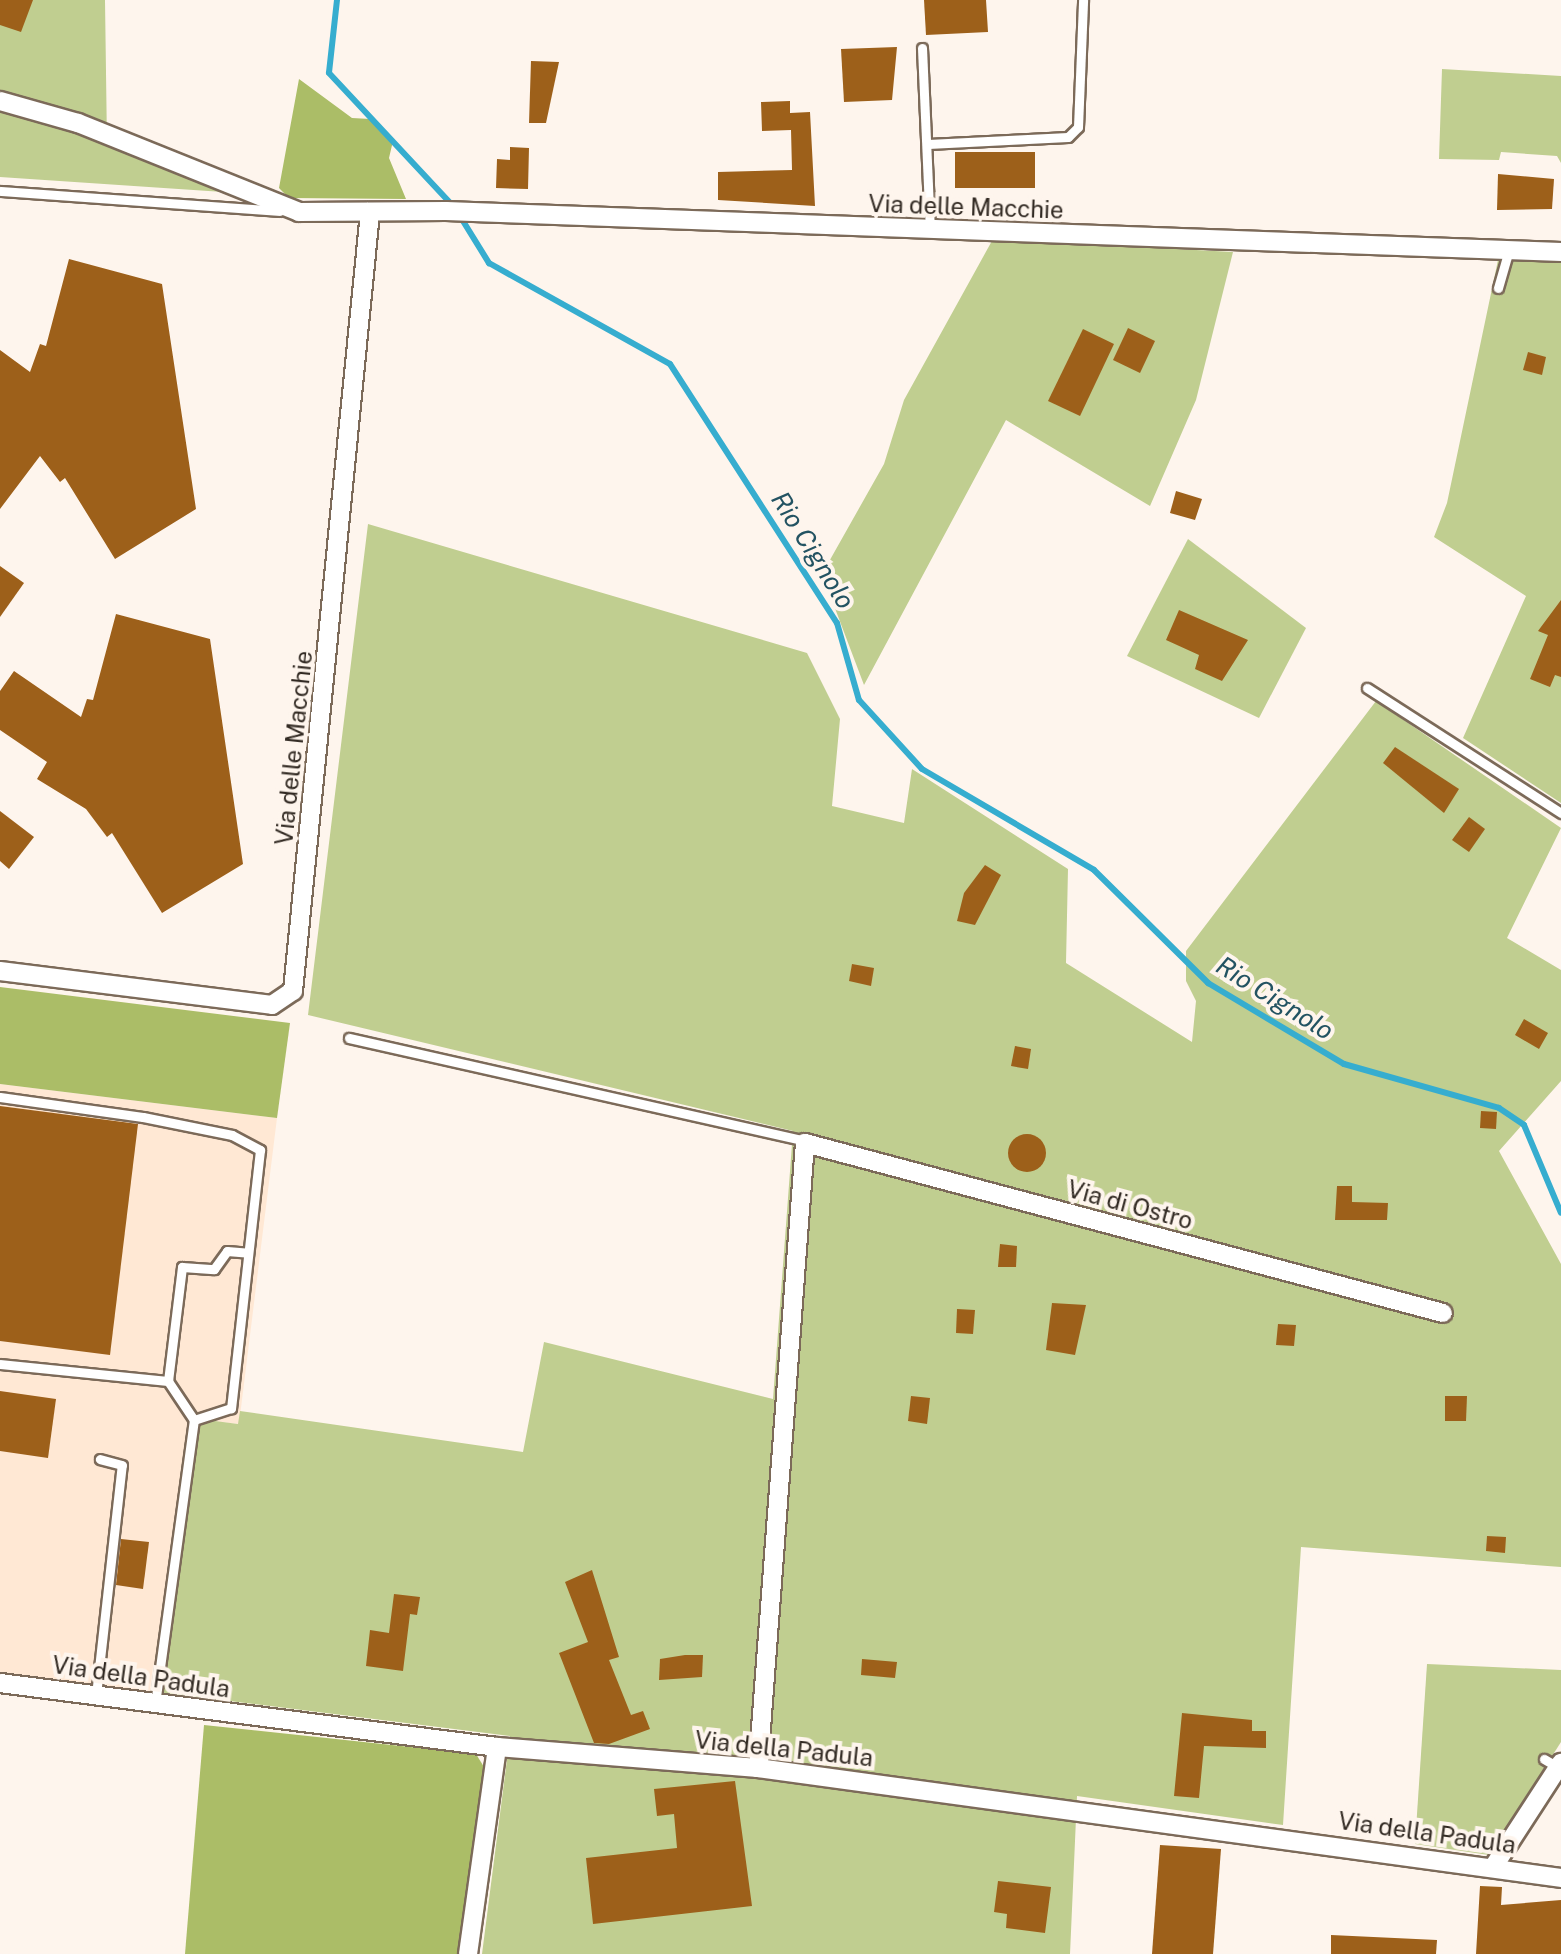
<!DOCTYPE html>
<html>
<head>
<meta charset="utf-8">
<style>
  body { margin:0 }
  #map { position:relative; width:1561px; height:1954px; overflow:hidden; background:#fef5ed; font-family:"Public Sans",sans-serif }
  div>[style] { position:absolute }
  .built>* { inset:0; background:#ffe8d4 }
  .green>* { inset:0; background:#c0ce90 }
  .forest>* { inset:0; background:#abbd67 }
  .stream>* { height:6px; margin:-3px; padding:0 3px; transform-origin:3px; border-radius:3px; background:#36adcf }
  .building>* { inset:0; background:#9d601a }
  .round { border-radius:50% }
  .roads { filter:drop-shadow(2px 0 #7c6a59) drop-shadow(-2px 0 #7c6a59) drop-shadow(0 2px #7c6a59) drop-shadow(0 -2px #7c6a59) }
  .service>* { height:9px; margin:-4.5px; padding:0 4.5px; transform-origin:4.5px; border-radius:4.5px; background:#fff }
  .minor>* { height:18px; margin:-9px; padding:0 9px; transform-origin:9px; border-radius:9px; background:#fff }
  span { translate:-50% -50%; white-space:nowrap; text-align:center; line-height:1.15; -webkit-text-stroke:8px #fef5ed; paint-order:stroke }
  .street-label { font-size:24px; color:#322a23 }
  .water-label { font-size:26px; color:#235362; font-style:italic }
</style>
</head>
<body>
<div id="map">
  <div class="built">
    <div style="clip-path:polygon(0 1084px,277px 1118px,239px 1424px,193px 1419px,157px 1692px,0 1672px)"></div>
  </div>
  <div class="green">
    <div style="clip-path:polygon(0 0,105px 0,107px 144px,238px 193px,0 177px)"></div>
    <div style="clip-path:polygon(1442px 69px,1561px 76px,1561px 163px,1557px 156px,1501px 152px,1499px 160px,1439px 159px)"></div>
    <div style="clip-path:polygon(993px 239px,1233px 252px,1196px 400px,1150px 506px,1006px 420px,864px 685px,822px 574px,884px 464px,904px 400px)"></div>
    <div style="clip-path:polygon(1498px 260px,1561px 262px,1561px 803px,1463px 738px,1526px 596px,1434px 537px,1447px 503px)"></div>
    <div style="clip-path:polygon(368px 524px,807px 653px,840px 719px,832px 806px,904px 823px,912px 769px,1068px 869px,1066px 963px,1192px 1042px,1196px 1001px,1186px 981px,1186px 951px,1376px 701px,1561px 828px,1507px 938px,1561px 970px,1561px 1081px,1499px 1151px,1561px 1264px,1561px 1567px,1301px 1547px,1283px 1825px,1077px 1796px,1070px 1954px,482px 1954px,510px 1736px,157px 1692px,192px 1418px,238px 1424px,240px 1411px,523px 1452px,544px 1342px,773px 1399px,793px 1131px,308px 1015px)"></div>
    <div style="clip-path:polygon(1188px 539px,1306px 628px,1259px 718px,1127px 656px)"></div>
    <div style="clip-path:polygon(1427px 1664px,1561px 1670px,1561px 1742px,1489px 1855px,1415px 1844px)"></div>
  </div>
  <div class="forest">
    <div style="clip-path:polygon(299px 79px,352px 118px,370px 119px,393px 141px,389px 158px,406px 199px,289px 198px,279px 188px)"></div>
    <div style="clip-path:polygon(0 987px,290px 1023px,277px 1118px,0 1084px)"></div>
    <div style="clip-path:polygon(204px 1725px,476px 1754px,484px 1767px,458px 1954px,185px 1954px)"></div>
  </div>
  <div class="stream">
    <div style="left:337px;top:0;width:73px;rotate:96.3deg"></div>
    <div style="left:329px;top:73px;width:185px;rotate:47deg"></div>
    <div style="left:455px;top:208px;width:65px;rotate:58.3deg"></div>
    <div style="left:489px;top:263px;width:207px;rotate:29.2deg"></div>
    <div style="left:670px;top:364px;width:308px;rotate:57.2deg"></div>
    <div style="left:837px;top:623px;width:80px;rotate:74.1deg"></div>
    <div style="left:859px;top:700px;width:93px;rotate:47.6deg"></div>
    <div style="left:922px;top:769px;width:199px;rotate:30.4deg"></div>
    <div style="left:1094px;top:870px;width:161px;rotate:44.7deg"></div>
    <div style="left:1208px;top:983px;width:158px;rotate:30.8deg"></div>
    <div style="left:1344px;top:1064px;width:161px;rotate:15.8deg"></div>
    <div style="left:1499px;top:1108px;width:30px;rotate:34deg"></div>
    <div style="left:1524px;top:1125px;width:95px;rotate:67.2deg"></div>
  </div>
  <div class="building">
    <div style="clip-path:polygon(0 0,33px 0,21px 32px,0 25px)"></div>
    <div style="clip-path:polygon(924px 0,986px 0,988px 32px,926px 35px)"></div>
    <div style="clip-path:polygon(897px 47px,892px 100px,844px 102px,841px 49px)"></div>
    <div style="clip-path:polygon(531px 61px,559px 62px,546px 123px,529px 123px)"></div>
    <div style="clip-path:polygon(790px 101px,790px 113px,810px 112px,815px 206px,718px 200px,718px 172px,792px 170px,791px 130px,762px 131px,761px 102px)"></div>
    <div style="clip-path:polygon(510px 147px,529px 148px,528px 189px,496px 188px,497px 159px,510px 160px)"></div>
    <div style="clip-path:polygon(955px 152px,1035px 152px,1035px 188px,955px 188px)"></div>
    <div style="clip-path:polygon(1498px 174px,1554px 179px,1552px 209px,1497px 210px)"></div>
    <div style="clip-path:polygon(69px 259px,162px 284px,196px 509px,115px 559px,65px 478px,60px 482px,40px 456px,0 509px,0 350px,30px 372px,40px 344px,46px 346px)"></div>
    <div style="clip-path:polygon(1128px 328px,1155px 341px,1140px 373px,1113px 360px)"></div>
    <div style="clip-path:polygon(1083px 329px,1114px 344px,1080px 416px,1048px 401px)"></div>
    <div style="clip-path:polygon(1528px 352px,1546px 357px,1542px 375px,1523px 370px)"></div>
    <div style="clip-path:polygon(1176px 491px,1202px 499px,1195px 520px,1170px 513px)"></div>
    <div style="clip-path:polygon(0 566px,24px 583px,0 617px)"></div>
    <div style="clip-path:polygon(1561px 600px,1561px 677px,1555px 675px,1550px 687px,1530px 679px,1548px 635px,1538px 631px)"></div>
    <div style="clip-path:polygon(1179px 610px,1248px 640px,1222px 681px,1195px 669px,1199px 655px,1166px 640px)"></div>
    <div style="clip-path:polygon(116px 614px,210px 639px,243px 864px,162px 913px,112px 833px,107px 837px,86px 809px,37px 779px,47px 762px,0 730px,0 691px,14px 671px,81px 717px,87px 699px,93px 700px)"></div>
    <div style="clip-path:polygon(1395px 747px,1459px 789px,1444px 813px,1383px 763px)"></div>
    <div style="clip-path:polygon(0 811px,34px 837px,9px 869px,0 861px)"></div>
    <div style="clip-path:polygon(1469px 817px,1485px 829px,1469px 852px,1452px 840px)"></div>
    <div style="clip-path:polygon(985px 865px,1001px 875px,975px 925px,957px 921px,964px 893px)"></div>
    <div style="clip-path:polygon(852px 964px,874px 968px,871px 986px,849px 981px)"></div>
    <div style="clip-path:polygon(1524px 1019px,1548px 1033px,1539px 1049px,1515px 1035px)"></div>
    <div style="clip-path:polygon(1015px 1046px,1031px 1049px,1028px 1069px,1011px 1066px)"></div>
    <div style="clip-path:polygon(0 1106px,138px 1124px,110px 1355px,0 1341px)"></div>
    <div style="clip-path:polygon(1481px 1111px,1497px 1112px,1496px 1129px,1480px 1128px)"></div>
    <div class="round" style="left:1008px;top:1134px;width:38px;height:38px"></div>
    <div style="clip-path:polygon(1337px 1186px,1352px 1186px,1352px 1202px,1388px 1203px,1387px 1220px,1335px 1220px)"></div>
    <div style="clip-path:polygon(1000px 1244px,1017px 1246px,1016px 1267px,998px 1267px)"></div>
    <div style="clip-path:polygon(1052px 1303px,1086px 1305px,1075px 1355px,1046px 1350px)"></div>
    <div style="clip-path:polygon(957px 1309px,975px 1310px,973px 1334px,956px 1333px)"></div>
    <div style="clip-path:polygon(1278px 1324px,1296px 1325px,1294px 1346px,1276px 1345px)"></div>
    <div style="clip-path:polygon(0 1391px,56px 1399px,48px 1458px,0 1451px)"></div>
    <div style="clip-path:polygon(911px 1396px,930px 1398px,927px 1424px,908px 1421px)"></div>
    <div style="clip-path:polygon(1445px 1396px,1467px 1396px,1466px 1421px,1445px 1421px)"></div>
    <div style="clip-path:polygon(1487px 1536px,1506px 1537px,1505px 1553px,1486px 1551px)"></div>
    <div style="clip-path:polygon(121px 1539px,149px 1542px,143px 1589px,116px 1585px)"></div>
    <div style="clip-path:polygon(592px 1570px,619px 1657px,609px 1660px,631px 1715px,643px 1711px,650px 1729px,609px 1744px,594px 1743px,559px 1653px,588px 1642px,565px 1582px)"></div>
    <div style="clip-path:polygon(394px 1594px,420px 1597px,417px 1615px,410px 1614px,403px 1671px,366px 1666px,370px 1630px,389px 1633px)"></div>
    <div style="clip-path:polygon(685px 1655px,703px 1655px,702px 1677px,659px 1680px,660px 1659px)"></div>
    <div style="clip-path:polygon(862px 1659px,897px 1662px,895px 1678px,861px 1675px)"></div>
    <div style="clip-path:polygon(1182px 1713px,1252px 1720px,1252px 1731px,1266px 1731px,1266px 1748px,1204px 1746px,1199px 1798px,1174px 1796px)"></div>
    <div style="clip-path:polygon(735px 1781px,752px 1906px,593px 1924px,586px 1858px,677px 1848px,674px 1814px,657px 1816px,654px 1789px)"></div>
    <div style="clip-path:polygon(1160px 1845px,1221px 1849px,1213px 1954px,1152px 1954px)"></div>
    <div style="clip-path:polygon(998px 1881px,1051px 1887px,1045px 1933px,1006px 1928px,1007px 1914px,994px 1912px)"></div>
    <div style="clip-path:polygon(1480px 1886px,1502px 1887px,1501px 1905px,1561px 1900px,1561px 1954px,1476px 1954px)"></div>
    <div style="clip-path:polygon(1331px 1935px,1437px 1940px,1436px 1954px,1331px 1954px)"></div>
  </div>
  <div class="roads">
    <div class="service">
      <div style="left:922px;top:48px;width:182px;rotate:87.5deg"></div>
      <div style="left:928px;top:144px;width:140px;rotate:-2.9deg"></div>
      <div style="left:1068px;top:137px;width:14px;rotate:-45deg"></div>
      <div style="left:1078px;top:127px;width:127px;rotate:-87.7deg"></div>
      <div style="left:0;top:191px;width:280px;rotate:4.1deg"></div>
      <div style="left:1498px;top:288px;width:40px;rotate:-74deg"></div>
      <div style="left:1367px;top:688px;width:231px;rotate:32.8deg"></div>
      <div style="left:349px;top:1038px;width:467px;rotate:12.7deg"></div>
      <div style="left:0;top:1097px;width:144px;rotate:8deg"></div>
      <div style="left:143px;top:1117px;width:91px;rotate:11.4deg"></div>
      <div style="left:232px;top:1135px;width:32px;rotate:28deg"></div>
      <div style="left:260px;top:1150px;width:260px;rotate:96.4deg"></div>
      <div style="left:231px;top:1408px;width:39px;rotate:162deg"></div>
      <div style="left:0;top:1364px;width:169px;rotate:5.8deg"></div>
      <div style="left:96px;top:1695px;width:231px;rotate:-83.6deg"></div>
      <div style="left:122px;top:1465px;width:23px;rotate:-165deg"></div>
      <div style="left:155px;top:1704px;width:287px;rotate:-82.2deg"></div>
      <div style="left:194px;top:1420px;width:47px;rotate:-123.7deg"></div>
      <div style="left:168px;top:1381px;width:115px;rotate:-83deg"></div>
      <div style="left:182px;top:1267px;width:32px;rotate:4deg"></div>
      <div style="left:214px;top:1269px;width:22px;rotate:-54deg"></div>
      <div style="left:227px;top:1251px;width:21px;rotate:5deg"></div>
      <div style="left:1544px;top:1759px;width:16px;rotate:30deg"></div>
    </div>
    <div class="minor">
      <div style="left:0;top:101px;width:81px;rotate:15.8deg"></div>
      <div style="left:78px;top:123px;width:238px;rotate:21.9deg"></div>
      <div style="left:299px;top:212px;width:147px;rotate:-0.4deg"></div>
      <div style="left:446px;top:211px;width:1116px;rotate:2.11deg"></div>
      <div style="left:0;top:971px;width:274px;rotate:7.1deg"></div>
      <div style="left:272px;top:1005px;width:25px;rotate:-34deg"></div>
      <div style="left:293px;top:991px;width:783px;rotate:-84.35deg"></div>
      <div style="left:0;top:1683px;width:501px;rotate:7.34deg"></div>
      <div style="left:497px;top:1747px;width:262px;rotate:4.6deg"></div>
      <div style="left:758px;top:1768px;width:810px;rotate:7.8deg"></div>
      <div style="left:758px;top:1768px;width:627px;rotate:-85.7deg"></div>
      <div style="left:805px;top:1143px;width:660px;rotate:14.92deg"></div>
      <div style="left:1494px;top:1866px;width:123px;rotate:-57deg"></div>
      <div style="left:468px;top:1954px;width:209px;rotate:-82deg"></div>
    </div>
  </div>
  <div class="street-label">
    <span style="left:966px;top:207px;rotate:2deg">Via delle Macchie</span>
    <span style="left:294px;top:748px;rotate:-84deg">Via delle Macchie</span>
    <span style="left:1130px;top:1205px;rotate:15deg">Via di Ostro</span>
    <span style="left:141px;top:1677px;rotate:8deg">Via della Padula</span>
    <span style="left:784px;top:1749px;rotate:6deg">Via della Padula</span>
    <span style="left:1427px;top:1833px;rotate:8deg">Via della Padula</span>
  </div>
  <div class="water-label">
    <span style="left:813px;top:550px;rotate:58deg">Rio Cignolo</span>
    <span style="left:1275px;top:998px;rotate:32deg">Rio Cignolo</span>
  </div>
</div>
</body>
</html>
